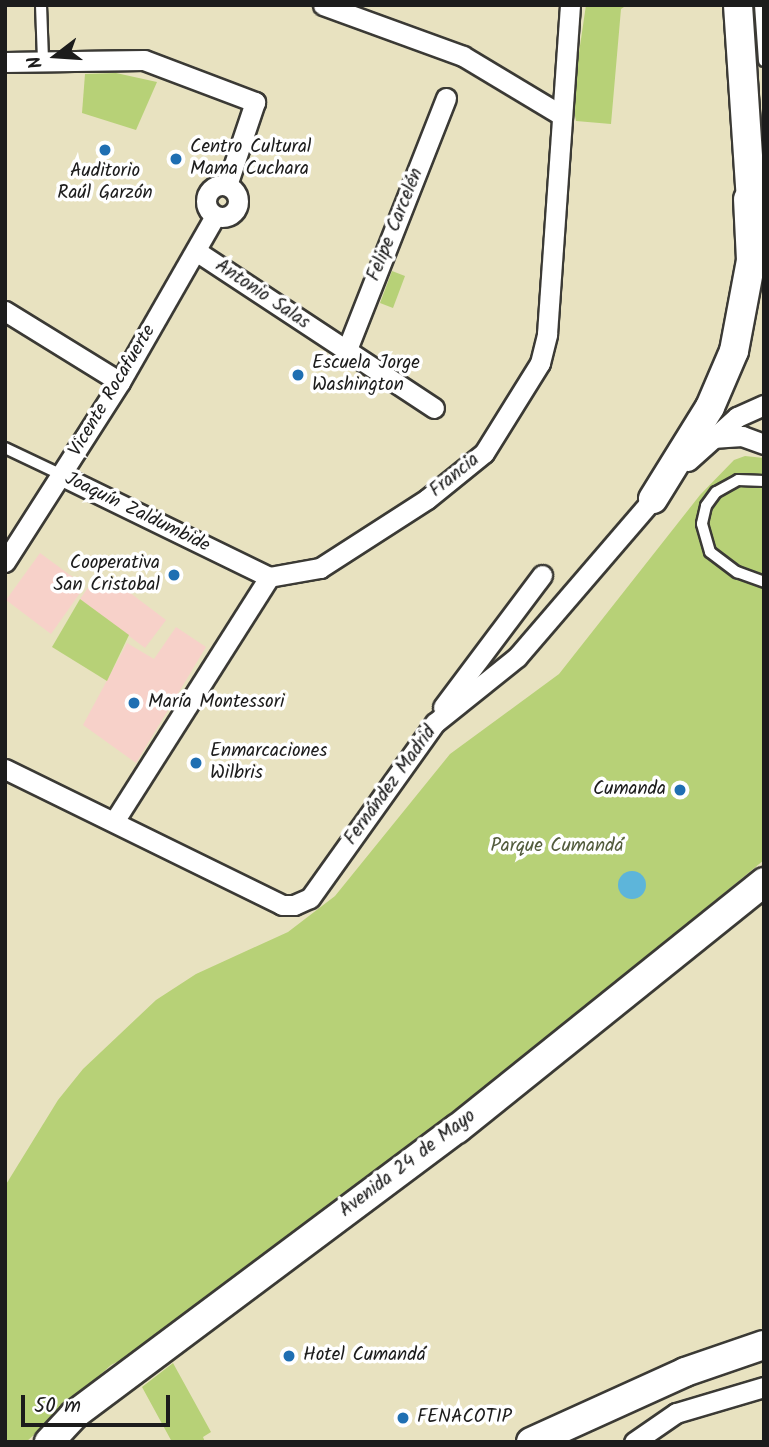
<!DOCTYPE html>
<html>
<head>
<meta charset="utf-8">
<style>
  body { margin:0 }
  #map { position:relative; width:769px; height:1447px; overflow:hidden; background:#e8e2c0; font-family:Kalam,sans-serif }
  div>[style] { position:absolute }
  .built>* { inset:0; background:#f7d1c9 }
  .green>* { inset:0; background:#b7d177 }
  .water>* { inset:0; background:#5db5da }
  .round { border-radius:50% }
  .roads { filter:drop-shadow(2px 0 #3b3a35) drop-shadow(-2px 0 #3b3a35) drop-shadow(0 2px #3b3a35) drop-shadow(0 -2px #3b3a35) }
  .lane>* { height:10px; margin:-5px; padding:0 5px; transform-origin:5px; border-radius:5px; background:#fff }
  .street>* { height:19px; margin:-9.5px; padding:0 9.5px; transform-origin:9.5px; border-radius:9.5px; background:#fff }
  .street>.ring { margin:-9.5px; padding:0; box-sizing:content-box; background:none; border:19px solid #fff; border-radius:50% }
  .secondary>* { height:28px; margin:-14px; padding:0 14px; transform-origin:14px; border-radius:14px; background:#fff }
  .dots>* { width:19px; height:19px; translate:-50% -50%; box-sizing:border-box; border:4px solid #fff; border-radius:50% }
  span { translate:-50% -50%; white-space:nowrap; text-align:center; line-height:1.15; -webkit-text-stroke:7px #fff; paint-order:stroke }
  .poi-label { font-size:19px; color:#1c1c1c }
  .left { translate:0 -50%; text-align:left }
  .right { translate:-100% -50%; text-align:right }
  .street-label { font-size:19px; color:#1c1c1c }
  .park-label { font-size:19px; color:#525b3c }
  .frame { position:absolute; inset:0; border:7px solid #1c1c1c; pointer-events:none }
  .north { position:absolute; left:21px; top:21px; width:70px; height:70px; -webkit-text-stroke:5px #fff; paint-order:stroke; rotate:253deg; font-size:19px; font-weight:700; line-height:28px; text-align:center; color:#1c1c1c }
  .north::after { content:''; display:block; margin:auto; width:24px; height:32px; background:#1c1c1c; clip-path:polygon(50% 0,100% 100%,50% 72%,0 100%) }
  .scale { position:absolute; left:21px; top:1395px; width:149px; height:32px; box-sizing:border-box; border:4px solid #1c1c1c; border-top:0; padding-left:9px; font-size:21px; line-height:24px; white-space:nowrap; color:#1c1c1c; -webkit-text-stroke:5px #fff; paint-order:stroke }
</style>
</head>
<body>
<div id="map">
  <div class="built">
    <div style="clip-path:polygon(40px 553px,85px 586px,51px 634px,6px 600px)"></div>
    <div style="clip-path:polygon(94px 579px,112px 590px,117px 583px,166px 620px,145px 648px,80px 599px)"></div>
    <div style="clip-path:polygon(176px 627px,206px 647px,136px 763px,83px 725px,127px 643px,154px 659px)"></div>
  </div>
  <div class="green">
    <div style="clip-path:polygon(586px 5px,627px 5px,621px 9px,611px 124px,576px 121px,572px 100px)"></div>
    <div style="clip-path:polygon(116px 73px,157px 82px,136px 130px,82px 113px,85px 74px)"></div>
    <div style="clip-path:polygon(392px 271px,405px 276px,393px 308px,380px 303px)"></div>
    <div style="clip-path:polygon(745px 456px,764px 458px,764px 860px,608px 989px,576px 1023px,139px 1351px,111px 1365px,26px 1442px,5px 1442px,5px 1186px,58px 1100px,83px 1069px,156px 1000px,196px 974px,288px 932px,335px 896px,450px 754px,559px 674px,700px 495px,734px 460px)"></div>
    <div style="clip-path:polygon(80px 599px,129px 635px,107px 681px,52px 647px)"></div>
    <div style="clip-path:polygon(173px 1363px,211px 1432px,203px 1437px,205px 1442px,172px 1442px,142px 1387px)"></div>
  </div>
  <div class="water">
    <div class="round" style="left:618px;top:871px;width:28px;height:28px"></div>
  </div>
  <div class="roads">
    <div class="lane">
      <div style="left:41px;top:5px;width:54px;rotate:87.9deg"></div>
      <div style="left:760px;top:5px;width:56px;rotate:85.9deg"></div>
      <div style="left:5px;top:448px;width:63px;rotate:25.3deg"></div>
      <div style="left:764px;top:481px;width:26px;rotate:-178deg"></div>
      <div style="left:738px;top:480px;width:25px;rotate:151deg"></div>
      <div style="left:716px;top:492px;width:17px;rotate:126deg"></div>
      <div style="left:706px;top:506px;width:18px;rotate:103deg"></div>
      <div style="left:702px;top:524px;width:29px;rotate:74deg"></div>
      <div style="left:710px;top:552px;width:34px;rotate:37deg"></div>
      <div style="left:737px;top:572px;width:29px;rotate:20deg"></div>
    </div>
    <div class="street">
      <div style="left:323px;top:5px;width:149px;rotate:20deg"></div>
      <div style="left:463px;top:56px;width:114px;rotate:31deg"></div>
      <div style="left:5px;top:62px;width:139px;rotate:-0.8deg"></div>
      <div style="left:144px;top:60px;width:119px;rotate:20.7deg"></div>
      <div style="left:255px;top:102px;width:88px;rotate:108.6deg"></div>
      <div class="ring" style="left:206px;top:185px;width:13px;height:13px"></div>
      <div style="left:196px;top:251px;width:285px;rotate:33.4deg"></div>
      <div style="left:5px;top:311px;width:135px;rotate:31.7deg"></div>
      <div style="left:346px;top:352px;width:273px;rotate:-68.5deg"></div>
      <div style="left:712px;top:438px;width:30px;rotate:-4deg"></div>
      <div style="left:742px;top:436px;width:23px;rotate:20deg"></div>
      <div style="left:688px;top:461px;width:66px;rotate:-41.9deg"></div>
      <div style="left:737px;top:417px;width:30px;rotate:-24deg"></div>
      <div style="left:62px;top:476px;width:230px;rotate:26deg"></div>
      <div style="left:5px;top:562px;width:214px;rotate:-57.4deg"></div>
      <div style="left:120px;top:382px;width:191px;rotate:-60.2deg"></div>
      <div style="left:269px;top:577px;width:52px;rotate:-10deg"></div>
      <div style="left:320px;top:568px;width:127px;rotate:-32.8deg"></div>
      <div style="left:427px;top:499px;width:73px;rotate:-38.9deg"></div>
      <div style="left:484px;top:453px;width:106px;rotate:-58.1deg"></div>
      <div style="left:540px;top:363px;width:30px;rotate:-76deg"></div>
      <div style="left:547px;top:334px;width:330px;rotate:-86deg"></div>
      <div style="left:443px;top:707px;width:165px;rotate:-53.1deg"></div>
      <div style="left:5px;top:769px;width:309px;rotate:26.1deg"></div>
      <div style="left:282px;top:905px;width:12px"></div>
      <div style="left:294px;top:905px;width:17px;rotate:-24deg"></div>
      <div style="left:310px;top:898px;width:215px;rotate:-54.5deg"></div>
      <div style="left:435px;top:723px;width:105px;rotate:-38.8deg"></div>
      <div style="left:517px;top:657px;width:219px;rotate:-49.3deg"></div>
      <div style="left:115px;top:820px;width:288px;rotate:-57.6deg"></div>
      <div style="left:634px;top:1442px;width:51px;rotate:-34.6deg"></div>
      <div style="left:676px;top:1413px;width:92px;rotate:-16.5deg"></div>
    </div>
    <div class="secondary">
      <div style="left:738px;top:5px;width:210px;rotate:86.2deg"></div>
      <div style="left:653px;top:499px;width:108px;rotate:-58.2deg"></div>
      <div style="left:710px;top:407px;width:61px;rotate:-66.8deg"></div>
      <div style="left:734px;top:351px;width:93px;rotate:-79.4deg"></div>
      <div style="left:751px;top:260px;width:61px;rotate:-92.8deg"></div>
      <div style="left:49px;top:1442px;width:37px;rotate:-47deg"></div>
      <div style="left:74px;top:1415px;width:478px;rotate:-36.8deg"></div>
      <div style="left:457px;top:1129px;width:394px;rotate:-38.8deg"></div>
      <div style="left:531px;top:1442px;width:169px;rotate:-24.4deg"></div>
      <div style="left:685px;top:1372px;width:83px;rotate:-18.9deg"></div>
    </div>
  </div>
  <div class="dots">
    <div style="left:105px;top:150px;background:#1f6fb2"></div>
    <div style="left:176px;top:159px;background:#1f6fb2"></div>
    <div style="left:298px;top:375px;background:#1f6fb2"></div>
    <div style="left:174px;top:575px;background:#1f6fb2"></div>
    <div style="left:134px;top:703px;background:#1f6fb2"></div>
    <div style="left:196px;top:763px;background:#1f6fb2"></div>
    <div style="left:680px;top:790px;background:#1f6fb2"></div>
    <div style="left:289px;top:1356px;background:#1f6fb2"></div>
    <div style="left:403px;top:1418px;background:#1f6fb2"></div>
  </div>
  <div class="poi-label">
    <span class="left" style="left:190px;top:159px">Centro Cultural<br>Mama Cuchara</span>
    <span style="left:105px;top:183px">Auditorio<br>Raúl Garzón</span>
    <span class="left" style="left:312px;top:375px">Escuela Jorge<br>Washington</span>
    <span class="right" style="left:160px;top:575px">Cooperativa<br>San Cristobal</span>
    <span class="left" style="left:148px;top:703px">María Montessori</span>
    <span class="left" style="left:210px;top:763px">Enmarcaciones<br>Wilbris</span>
    <span class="right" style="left:666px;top:790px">Cumanda</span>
    <span class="left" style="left:303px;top:1356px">Hotel Cumandá</span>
    <span class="left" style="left:417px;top:1418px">FENACOTIP</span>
  </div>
  <div class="street-label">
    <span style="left:396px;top:225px;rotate:-68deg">Felipe Carcelén</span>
    <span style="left:262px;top:295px;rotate:34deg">Antonio Salas</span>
    <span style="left:113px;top:391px;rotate:-59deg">Vicente Rocafuerte</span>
    <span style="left:455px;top:476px;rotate:-39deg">Francia</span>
    <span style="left:137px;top:513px;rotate:26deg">Joaquín Zaldumbide</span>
    <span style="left:391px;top:786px;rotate:-54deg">Fernández Madrid</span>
    <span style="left:408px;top:1164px;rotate:-37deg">Avenida 24 de Mayo</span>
  </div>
  <div class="park-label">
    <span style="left:557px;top:847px">Parque Cumandá</span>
  </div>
  <div class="frame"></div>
  <div class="north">N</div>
  <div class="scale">50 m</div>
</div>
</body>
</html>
